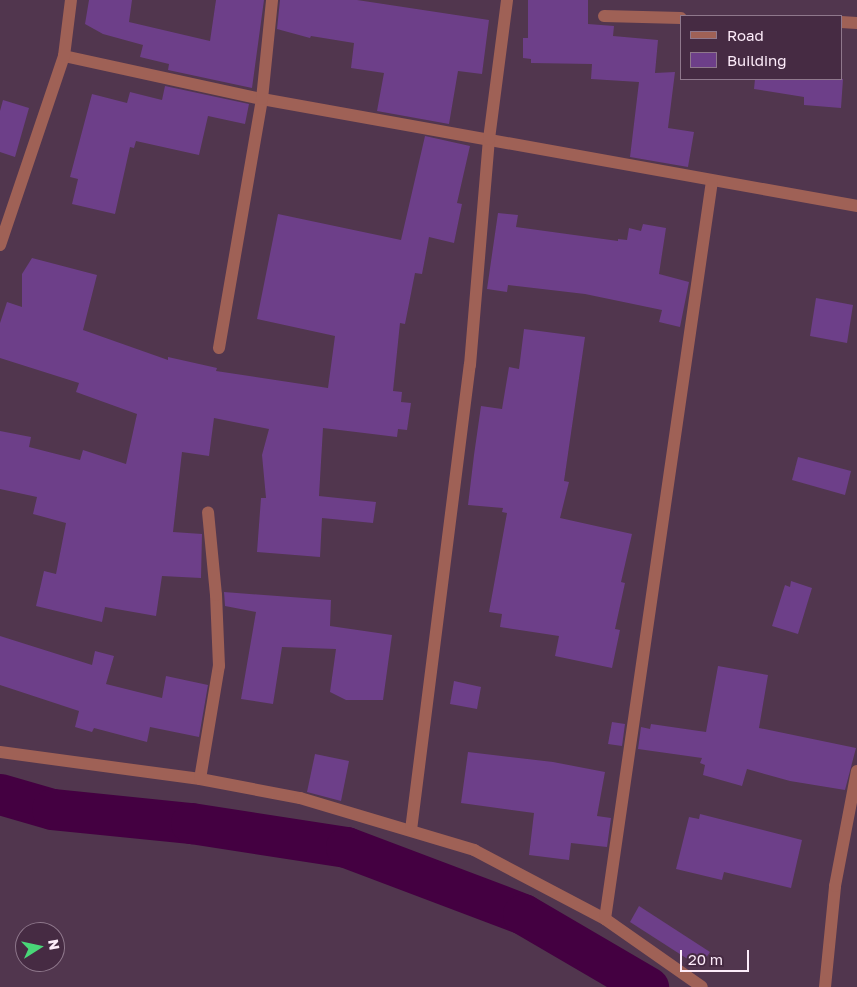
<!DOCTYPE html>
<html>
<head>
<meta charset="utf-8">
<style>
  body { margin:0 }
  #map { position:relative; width:857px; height:987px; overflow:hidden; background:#51364e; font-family:"Golos Text",sans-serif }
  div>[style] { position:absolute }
  .river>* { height:41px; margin:-20.5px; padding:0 20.5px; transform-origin:20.5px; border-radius:20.5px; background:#440041 }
  .building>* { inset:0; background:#6d3f89 }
  .minor>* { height:12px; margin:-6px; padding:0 6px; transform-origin:6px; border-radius:6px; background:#9f6156 }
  span { translate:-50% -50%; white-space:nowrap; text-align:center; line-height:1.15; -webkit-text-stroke:4px #462b43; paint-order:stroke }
  .legend { position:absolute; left:680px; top:15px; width:162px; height:65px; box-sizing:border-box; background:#462b43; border:1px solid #8f788c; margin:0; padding:6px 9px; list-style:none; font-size:15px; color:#fdecfa }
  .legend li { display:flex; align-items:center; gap:10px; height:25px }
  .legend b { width:25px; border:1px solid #8f788c }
  .north { position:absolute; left:15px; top:922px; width:50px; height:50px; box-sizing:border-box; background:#462b43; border:1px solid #8f788c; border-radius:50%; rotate:80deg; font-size:14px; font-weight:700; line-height:20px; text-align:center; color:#fdecfa }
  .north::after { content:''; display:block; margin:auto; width:18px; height:22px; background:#49d778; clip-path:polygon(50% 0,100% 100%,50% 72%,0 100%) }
  .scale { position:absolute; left:680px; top:950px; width:69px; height:22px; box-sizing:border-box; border:2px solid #fdecfa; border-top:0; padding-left:6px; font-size:15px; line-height:18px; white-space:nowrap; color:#fdecfa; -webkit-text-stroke:4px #462b43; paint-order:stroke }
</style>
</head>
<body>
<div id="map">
  <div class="river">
    <div style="left:0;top:794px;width:54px;rotate:16.1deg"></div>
    <div style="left:52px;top:809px;width:140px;rotate:5.8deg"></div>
    <div style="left:191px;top:823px;width:157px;rotate:8.8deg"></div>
    <div style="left:346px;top:847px;width:189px;rotate:20.7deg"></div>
    <div style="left:523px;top:914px;width:145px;rotate:30.3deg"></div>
  </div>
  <div class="building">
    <div style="clip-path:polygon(89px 0,132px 0,129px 22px,210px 41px,216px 0,264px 0,252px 88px,168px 70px,169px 64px,140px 57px,143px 45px,103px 34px,85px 24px)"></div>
    <div style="clip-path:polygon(280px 0,357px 0,489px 20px,482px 74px,458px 71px,449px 124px,377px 111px,384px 73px,351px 68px,354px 43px,311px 36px,310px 38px,277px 29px)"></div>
    <div style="clip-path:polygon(528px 0,588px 0,588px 24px,614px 26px,613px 36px,658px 40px,655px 73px,675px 72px,668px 128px,694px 132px,688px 167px,630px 157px,639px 82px,591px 79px,592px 64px,531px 63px,531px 59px,523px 58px,523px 38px,528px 38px)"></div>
    <div style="clip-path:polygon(755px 79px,843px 79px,841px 108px,804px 105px,804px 97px,754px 89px)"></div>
    <div style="clip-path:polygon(165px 86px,249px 104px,245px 124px,208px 116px,199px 155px,136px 141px,134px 148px,130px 147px,115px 214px,72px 204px,78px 179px,70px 177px,92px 94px,127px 103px,130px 92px,162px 100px)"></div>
    <div style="clip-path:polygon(3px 100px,29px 108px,15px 157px,0 152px,0 111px)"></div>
    <div style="clip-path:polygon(425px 136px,470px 146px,457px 203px,462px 204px,454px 243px,429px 237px,422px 274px,415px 273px,405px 324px,400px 323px,393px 391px,402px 392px,401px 402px,411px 403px,407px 430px,398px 429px,397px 437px,323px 428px,319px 496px,376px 502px,373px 523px,322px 518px,320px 557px,257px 552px,261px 498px,266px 498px,262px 455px,269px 429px,214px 418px,209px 456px,182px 452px,173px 532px,202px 534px,201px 578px,162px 576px,156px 616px,105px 607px,102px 622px,36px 606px,44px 571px,56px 574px,66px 523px,33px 514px,37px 497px,0 489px,0 431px,31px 437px,29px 447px,80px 460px,83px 450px,126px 464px,137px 414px,76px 392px,79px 383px,0 358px,0 323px,7px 302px,22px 307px,22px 274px,32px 258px,97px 275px,83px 330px,168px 360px,168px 357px,217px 368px,216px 371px,328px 388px,335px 336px,257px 319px,278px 214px,401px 240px)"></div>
    <div style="clip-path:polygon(498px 213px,518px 215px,516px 227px,618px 241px,618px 239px,627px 240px,629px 228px,641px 231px,643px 224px,666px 228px,659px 274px,689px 282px,680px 327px,659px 322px,662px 310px,585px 294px,508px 285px,507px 292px,487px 289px)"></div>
    <div style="clip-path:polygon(816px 298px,853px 305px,847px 343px,810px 336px)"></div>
    <div style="clip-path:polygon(524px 329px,585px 337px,564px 481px,569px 482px,560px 518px,632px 534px,621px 582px,625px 583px,615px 629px,620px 630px,612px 668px,555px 656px,559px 636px,500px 627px,502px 614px,489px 612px,507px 513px,502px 512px,503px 508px,468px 505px,474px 455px,481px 406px,502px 409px,509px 367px,519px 369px)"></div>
    <div style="clip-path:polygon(798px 457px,851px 471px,845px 495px,792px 480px)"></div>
    <div style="clip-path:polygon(791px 581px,812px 588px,798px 634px,772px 626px,785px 585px,790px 587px)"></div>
    <div style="clip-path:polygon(224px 592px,331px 600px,330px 626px,392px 635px,383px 700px,346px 700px,330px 692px,336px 649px,282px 647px,273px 704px,241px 699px,256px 612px,225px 606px)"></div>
    <div style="clip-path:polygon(0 636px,92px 665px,95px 651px,114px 656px,106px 684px,162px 698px,166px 676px,208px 685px,199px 737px,150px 727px,147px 742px,94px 728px,92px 732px,75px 727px,79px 711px,0 685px)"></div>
    <div style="clip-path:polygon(718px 666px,768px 675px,759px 728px,856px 748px,845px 790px,790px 781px,747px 769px,742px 786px,703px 775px,705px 765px,700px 763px,702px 758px,638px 749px,641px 727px,650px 729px,651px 724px,706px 732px)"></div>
    <div style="clip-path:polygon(454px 681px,481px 687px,477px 709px,450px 704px)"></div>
    <div style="clip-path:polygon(612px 722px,625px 724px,622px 746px,608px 744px)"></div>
    <div style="clip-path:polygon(468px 752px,553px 762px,605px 772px,597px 816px,611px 818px,607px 847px,571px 843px,569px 860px,529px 855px,534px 813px,461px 803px)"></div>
    <div style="clip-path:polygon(315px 754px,349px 761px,341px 801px,307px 792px)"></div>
    <div style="clip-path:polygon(700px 814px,802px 840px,791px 888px,724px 872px,722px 880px,676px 869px,689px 817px,699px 819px)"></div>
    <div style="clip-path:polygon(639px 906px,710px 952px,700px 967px,630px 922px)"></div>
  </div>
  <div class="minor">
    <div style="left:604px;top:16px;width:77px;rotate:1.5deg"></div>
    <div style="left:841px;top:22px;width:16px;rotate:4deg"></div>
    <div style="left:64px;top:56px;width:203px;rotate:12.3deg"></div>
    <div style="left:262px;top:99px;width:605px;rotate:10.19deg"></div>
    <div style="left:0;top:245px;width:200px;rotate:-71.3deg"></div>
    <div style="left:64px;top:56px;width:56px;rotate:-82.9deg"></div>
    <div style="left:219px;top:348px;width:253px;rotate:-80.2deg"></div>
    <div style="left:262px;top:99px;width:100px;rotate:-84.2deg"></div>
    <div style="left:0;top:752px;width:202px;rotate:7.7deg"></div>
    <div style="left:200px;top:779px;width:102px;rotate:10.8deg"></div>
    <div style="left:300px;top:798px;width:182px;rotate:16.6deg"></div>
    <div style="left:474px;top:850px;width:148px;rotate:27.8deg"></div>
    <div style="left:605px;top:919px;width:118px;rotate:35deg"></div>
    <div style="left:200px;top:779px;width:115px;rotate:-80.5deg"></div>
    <div style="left:219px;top:666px;width:71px;rotate:-92.4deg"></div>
    <div style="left:216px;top:595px;width:83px;rotate:-95.5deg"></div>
    <div style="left:411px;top:830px;width:469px;rotate:-82.8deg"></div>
    <div style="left:470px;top:365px;width:227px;rotate:-85.2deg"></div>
    <div style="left:489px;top:139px;width:140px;rotate:-82.6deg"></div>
    <div style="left:605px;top:919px;width:746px;rotate:-81.75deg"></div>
    <div style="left:825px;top:987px;width:101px;rotate:-84.3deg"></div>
    <div style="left:835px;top:886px;width:117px;rotate:-79.2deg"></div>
  </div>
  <ul class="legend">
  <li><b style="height:6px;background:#9f6156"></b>Road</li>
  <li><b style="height:14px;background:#6d3f89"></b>Building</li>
  </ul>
  <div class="north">N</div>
  <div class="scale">20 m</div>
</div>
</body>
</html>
